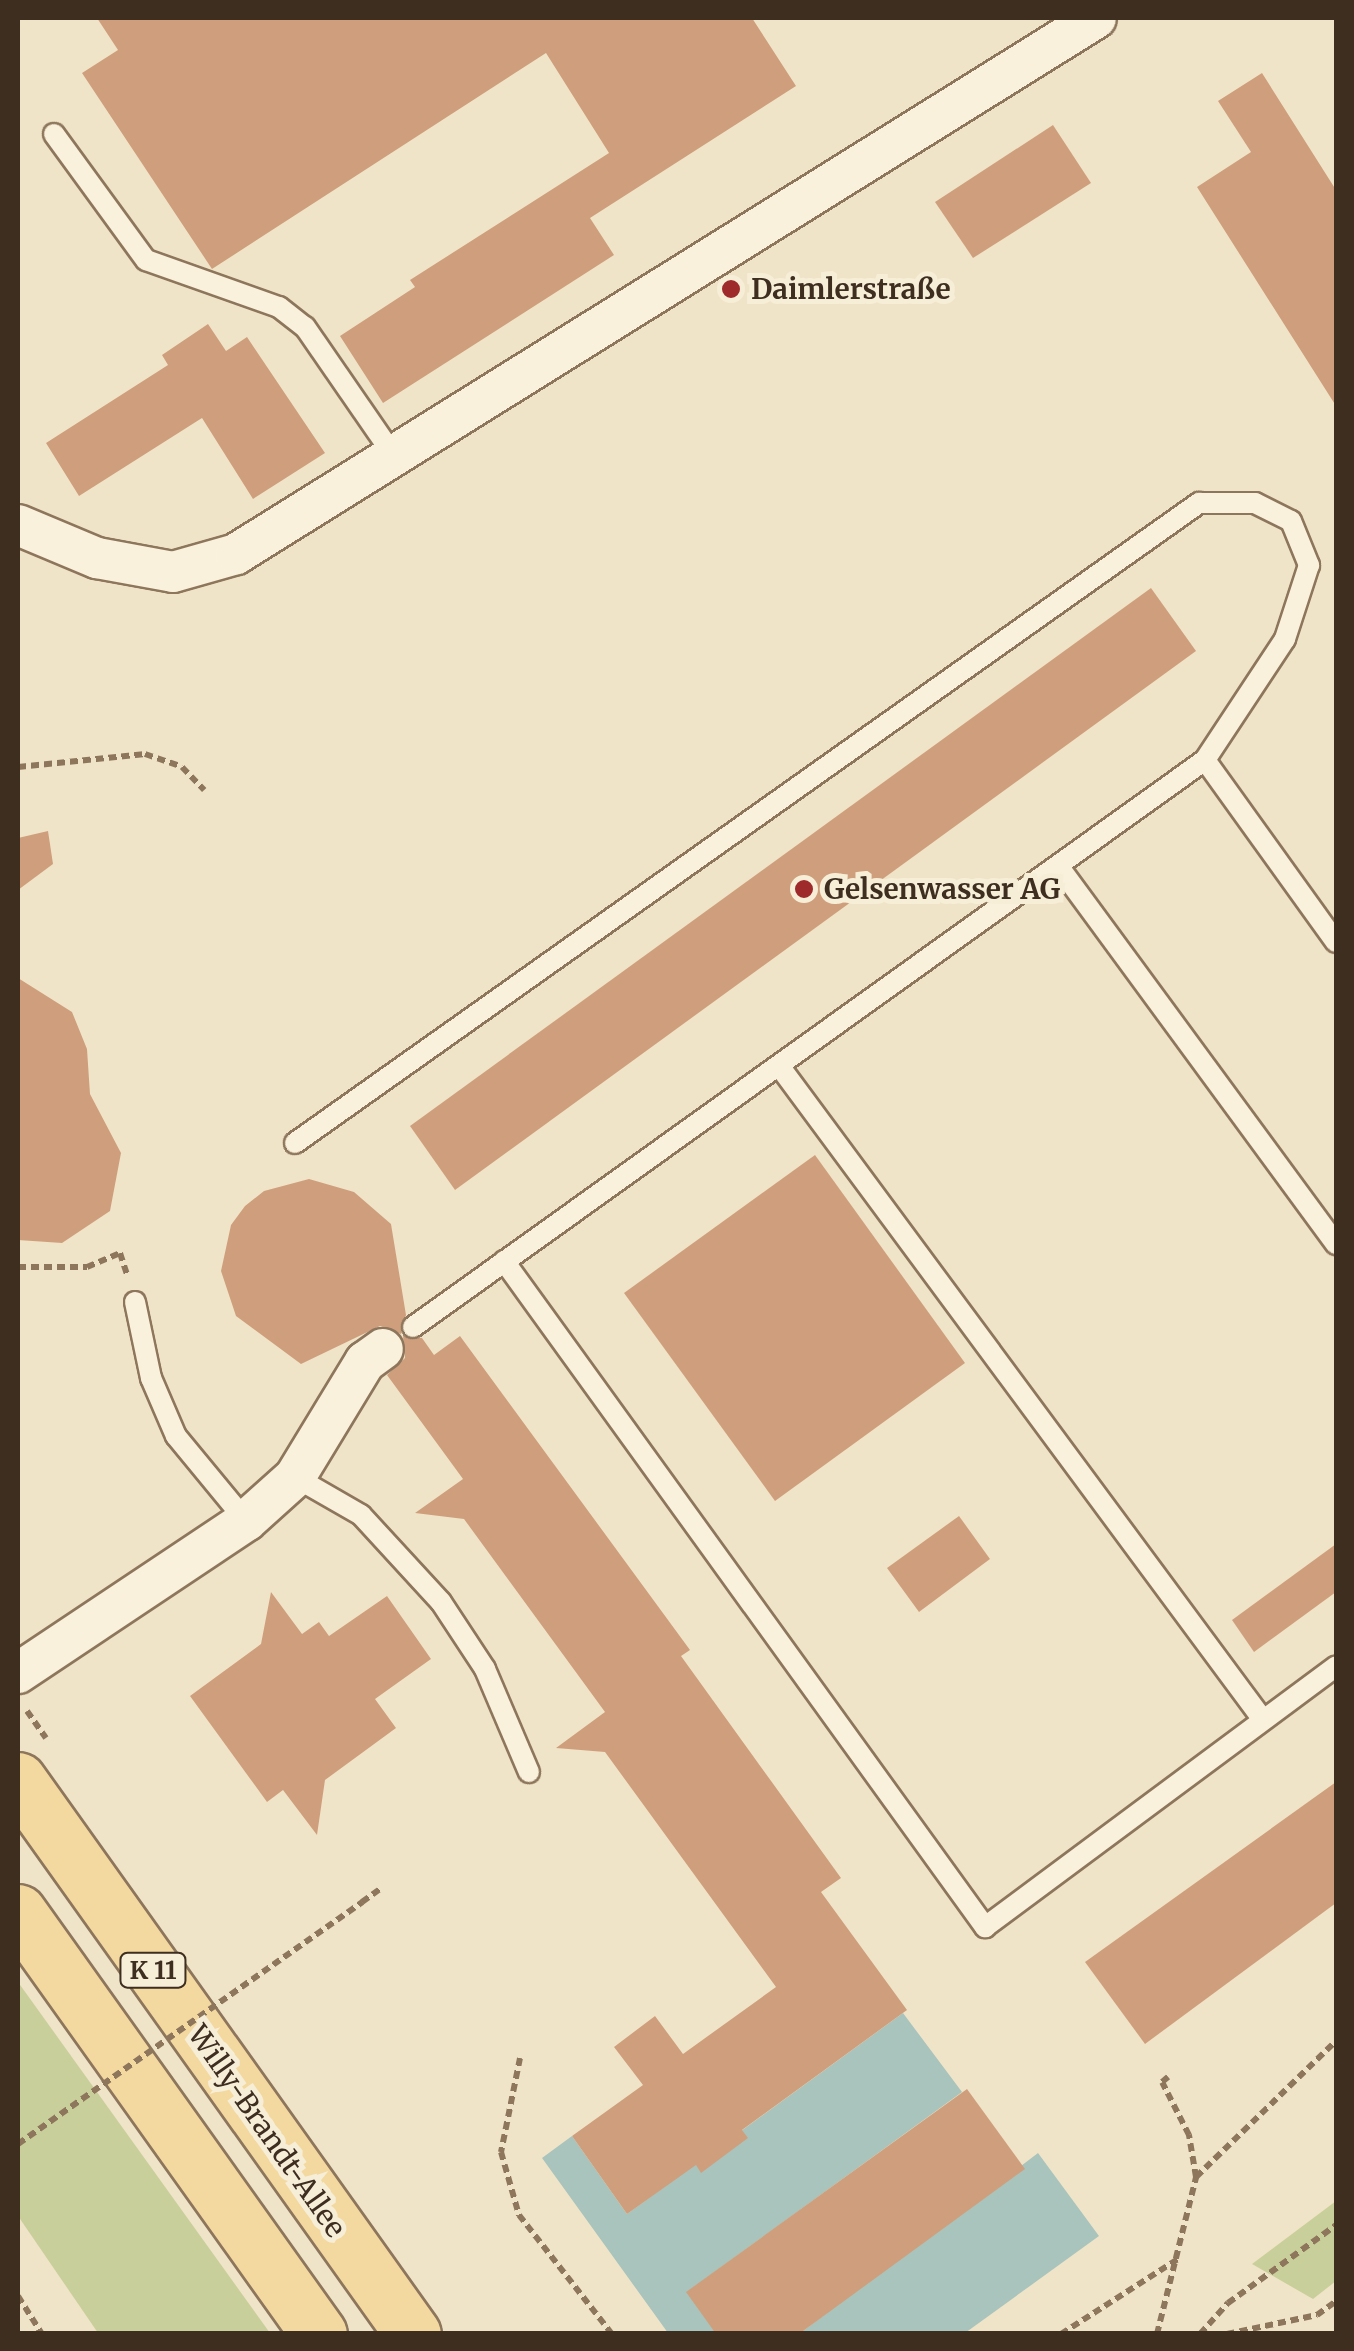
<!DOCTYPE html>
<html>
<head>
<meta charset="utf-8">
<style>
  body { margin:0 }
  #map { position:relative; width:1354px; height:2351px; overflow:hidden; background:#f0e4c8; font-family:Merriweather,serif }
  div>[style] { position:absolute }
  .green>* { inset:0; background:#c9cf9b }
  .water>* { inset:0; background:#a9c4bc }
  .building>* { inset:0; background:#cf9f7d }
  .path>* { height:6px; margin-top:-3px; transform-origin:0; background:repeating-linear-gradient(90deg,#8d765c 0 8px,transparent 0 13px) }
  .roads { filter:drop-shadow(2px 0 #8d765c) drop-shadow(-2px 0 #8d765c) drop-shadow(0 2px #8d765c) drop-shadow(0 -2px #8d765c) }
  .service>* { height:20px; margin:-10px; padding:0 10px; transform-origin:10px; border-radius:10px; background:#faf1dc }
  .minor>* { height:40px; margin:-20px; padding:0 20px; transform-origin:20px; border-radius:20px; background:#faf1dc }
  .primary>* { height:55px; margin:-27.5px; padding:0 27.5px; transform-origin:27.5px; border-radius:27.5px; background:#f3d9a0 }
  .path-bridge>* { height:6px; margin-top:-3px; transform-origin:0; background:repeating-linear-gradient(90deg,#8d765c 0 8px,transparent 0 13px) }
  .dots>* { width:28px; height:28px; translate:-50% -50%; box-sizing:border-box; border:5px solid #f7eed8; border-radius:50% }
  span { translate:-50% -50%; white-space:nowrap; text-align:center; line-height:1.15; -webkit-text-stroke:10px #f7eed8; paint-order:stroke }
  .shield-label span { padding:2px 8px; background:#f7eed8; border:2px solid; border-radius:8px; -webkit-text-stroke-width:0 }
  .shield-label { font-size:25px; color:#3d2e20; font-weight:700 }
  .poi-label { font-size:28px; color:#3d2e20; font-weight:700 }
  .left { translate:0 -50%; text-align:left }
  .street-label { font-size:28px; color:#3d2e20 }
  .frame { position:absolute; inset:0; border:20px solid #3d2e20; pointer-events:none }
</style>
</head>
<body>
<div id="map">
  <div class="green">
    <div style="clip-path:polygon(18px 1982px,270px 2333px,98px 2333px,18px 2216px)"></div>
    <div style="clip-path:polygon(1336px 2201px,1336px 2281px,1313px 2299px,1252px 2264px)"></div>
  </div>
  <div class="water">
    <div style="clip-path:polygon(903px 2013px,962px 2092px,687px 2292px,716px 2333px,668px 2333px,542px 2158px,572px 2136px,627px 2214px)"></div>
    <div style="clip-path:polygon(1038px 2153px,1099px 2236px,965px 2333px,799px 2334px)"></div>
  </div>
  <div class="building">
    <div style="clip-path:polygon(97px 18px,752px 18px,796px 86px,590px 218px,614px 255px,383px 403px,340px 336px,415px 287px,410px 280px,609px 153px,546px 53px,212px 269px,82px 73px,118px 50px)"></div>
    <div style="clip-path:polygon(1262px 73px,1336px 190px,1336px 406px,1197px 187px,1251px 152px,1218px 101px)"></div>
    <div style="clip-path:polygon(1053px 125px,1091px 183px,973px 258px,935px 202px)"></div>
    <div style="clip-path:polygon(208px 324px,226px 351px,247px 337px,325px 453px,253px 499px,202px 418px,79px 496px,46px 443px,168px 365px,162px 355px)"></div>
    <div style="clip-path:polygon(1151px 588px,1196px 651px,455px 1190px,410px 1126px)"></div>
    <div style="clip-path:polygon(48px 831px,53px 864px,18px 890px,18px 838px)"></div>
    <div style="clip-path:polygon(18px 978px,72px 1012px,87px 1049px,90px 1094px,121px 1153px,110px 1211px,62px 1243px,18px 1240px)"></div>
    <div style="clip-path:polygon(815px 1155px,965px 1363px,775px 1501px,624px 1293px)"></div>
    <div style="clip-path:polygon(309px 1179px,354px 1192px,391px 1224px,406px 1315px,401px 1334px,380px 1326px,301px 1364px,236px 1316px,221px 1271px,231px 1225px,245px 1206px,264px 1191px)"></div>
    <div style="clip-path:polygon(403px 1336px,422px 1338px,434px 1355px,460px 1336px,690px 1650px,681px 1656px,841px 1878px,821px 1892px,907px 2010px,742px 2130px,748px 2138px,701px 2173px,696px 2165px,627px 2214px,572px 2136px,643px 2085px,614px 2047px,655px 2016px,683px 2054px,776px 1987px,605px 1752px,556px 1748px,605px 1712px,464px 1519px,415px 1513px,463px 1479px,387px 1375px,405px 1358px)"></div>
    <div style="clip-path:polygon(959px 1516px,990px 1559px,919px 1612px,887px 1568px)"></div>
    <div style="clip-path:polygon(1336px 1544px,1336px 1592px,1254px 1652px,1232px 1620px)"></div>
    <div style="clip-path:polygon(271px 1592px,302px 1634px,319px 1622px,329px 1636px,387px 1596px,431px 1659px,375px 1699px,396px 1728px,325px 1780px,317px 1835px,283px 1790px,267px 1802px,190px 1696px,261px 1644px)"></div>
    <div style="clip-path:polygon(1336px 1782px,1336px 1903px,1145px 2044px,1085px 1962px)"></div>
    <div style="clip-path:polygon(967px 2089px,1025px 2169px,799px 2334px,716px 2334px,686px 2292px)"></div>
  </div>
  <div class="path">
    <div style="left:18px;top:767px;width:128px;rotate:-5.8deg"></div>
    <div style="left:145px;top:754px;width:39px;rotate:19deg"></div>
    <div style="left:182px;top:767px;width:32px;rotate:46deg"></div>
    <div style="left:18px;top:1267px;width:69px"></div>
    <div style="left:87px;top:1267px;width:36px;rotate:-23deg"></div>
    <div style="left:120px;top:1253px;width:22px;rotate:72deg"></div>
    <div style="left:27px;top:1711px;width:33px;rotate:55deg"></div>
    <div style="left:362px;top:1902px;width:22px;rotate:-36deg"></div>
    <div style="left:520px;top:2058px;width:96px;rotate:101.4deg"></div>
    <div style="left:501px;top:2152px;width:66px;rotate:74.1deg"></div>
    <div style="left:519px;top:2215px;width:151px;rotate:52deg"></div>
    <div style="left:1196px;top:2177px;width:195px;rotate:-44.2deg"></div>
    <div style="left:18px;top:2296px;width:45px;rotate:57.7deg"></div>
    <div style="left:1061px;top:2334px;width:139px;rotate:-32.7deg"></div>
    <div style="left:1157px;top:2334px;width:162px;rotate:-76deg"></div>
    <div style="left:1196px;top:2177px;width:43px;rotate:-99.5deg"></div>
    <div style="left:1189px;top:2135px;width:59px;rotate:-117deg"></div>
    <div style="left:1162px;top:2082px;width:8px;rotate:-40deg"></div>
    <div style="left:1200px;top:2334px;width:42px;rotate:-47.9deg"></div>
    <div style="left:1228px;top:2303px;width:133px;rotate:-35.8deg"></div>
    <div style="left:1227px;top:2334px;width:92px;rotate:-11.9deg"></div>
    <div style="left:1317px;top:2315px;width:24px;rotate:-36deg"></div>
  </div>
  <div class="roads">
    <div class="service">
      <div style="left:54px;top:134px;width:156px;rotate:53.9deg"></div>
      <div style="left:146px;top:260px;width:141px;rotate:19.5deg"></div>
      <div style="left:279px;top:307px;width:33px;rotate:38deg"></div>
      <div style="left:305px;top:327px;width:160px;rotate:55.4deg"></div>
      <div style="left:1059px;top:867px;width:468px;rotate:53.7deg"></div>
      <div style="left:780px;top:1067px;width:812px;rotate:53.51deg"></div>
      <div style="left:295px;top:1143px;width:1108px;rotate:-35.3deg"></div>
      <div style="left:1199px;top:503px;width:56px"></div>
      <div style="left:1255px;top:503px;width:40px;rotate:26.6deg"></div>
      <div style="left:1291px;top:521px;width:48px;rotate:67.8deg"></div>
      <div style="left:1309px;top:565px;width:78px;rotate:108deg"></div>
      <div style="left:1285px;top:639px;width:145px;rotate:123.5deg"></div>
      <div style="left:504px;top:1261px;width:822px;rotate:54.16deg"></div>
      <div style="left:985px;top:1927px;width:437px;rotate:-36.6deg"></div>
      <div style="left:135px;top:1302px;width:78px;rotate:78.1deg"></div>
      <div style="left:151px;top:1378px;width:63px;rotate:66.7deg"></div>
      <div style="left:176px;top:1436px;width:110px;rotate:50.5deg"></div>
      <div style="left:413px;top:1327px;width:974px;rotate:-35.6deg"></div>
      <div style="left:1205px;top:760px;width:224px;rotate:54.3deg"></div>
      <div style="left:295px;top:1477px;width:76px;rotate:29.9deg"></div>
      <div style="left:361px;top:1515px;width:118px;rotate:47.4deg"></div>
      <div style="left:441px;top:1602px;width:80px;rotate:56.7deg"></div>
      <div style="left:485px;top:1669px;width:112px;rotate:66.9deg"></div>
    </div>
    <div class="minor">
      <div style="left:18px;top:525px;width:86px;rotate:22.7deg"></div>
      <div style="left:97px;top:558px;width:77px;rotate:10.4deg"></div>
      <div style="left:173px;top:572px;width:66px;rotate:-15.9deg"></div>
      <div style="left:236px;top:554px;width:1013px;rotate:-31.93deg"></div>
      <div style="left:18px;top:1673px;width:274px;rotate:-33.7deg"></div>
      <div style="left:246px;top:1521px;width:66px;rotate:-41.9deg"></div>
      <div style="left:295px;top:1477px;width:135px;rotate:-58.7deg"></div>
      <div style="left:365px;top:1362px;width:22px;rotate:-36deg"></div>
    </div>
    <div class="primary">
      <div style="left:18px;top:1780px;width:680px;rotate:54.51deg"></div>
      <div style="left:18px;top:1912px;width:518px;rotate:54.5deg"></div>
    </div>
  </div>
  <div class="path-bridge">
    <div style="left:18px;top:2144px;width:421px;rotate:-35.1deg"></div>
  </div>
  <div class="dots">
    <div style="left:731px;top:289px;background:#9e2a2b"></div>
    <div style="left:804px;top:889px;background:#9e2a2b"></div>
  </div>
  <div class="shield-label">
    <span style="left:153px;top:1970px">K 11</span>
  </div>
  <div class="poi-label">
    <span class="left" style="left:751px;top:289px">Daimlerstraße</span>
    <span class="left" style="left:824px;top:889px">Gelsenwasser AG</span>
  </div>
  <div class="street-label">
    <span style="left:267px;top:2131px;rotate:55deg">Willy-Brandt-Allee</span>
  </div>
  <div class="frame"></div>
</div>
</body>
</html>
